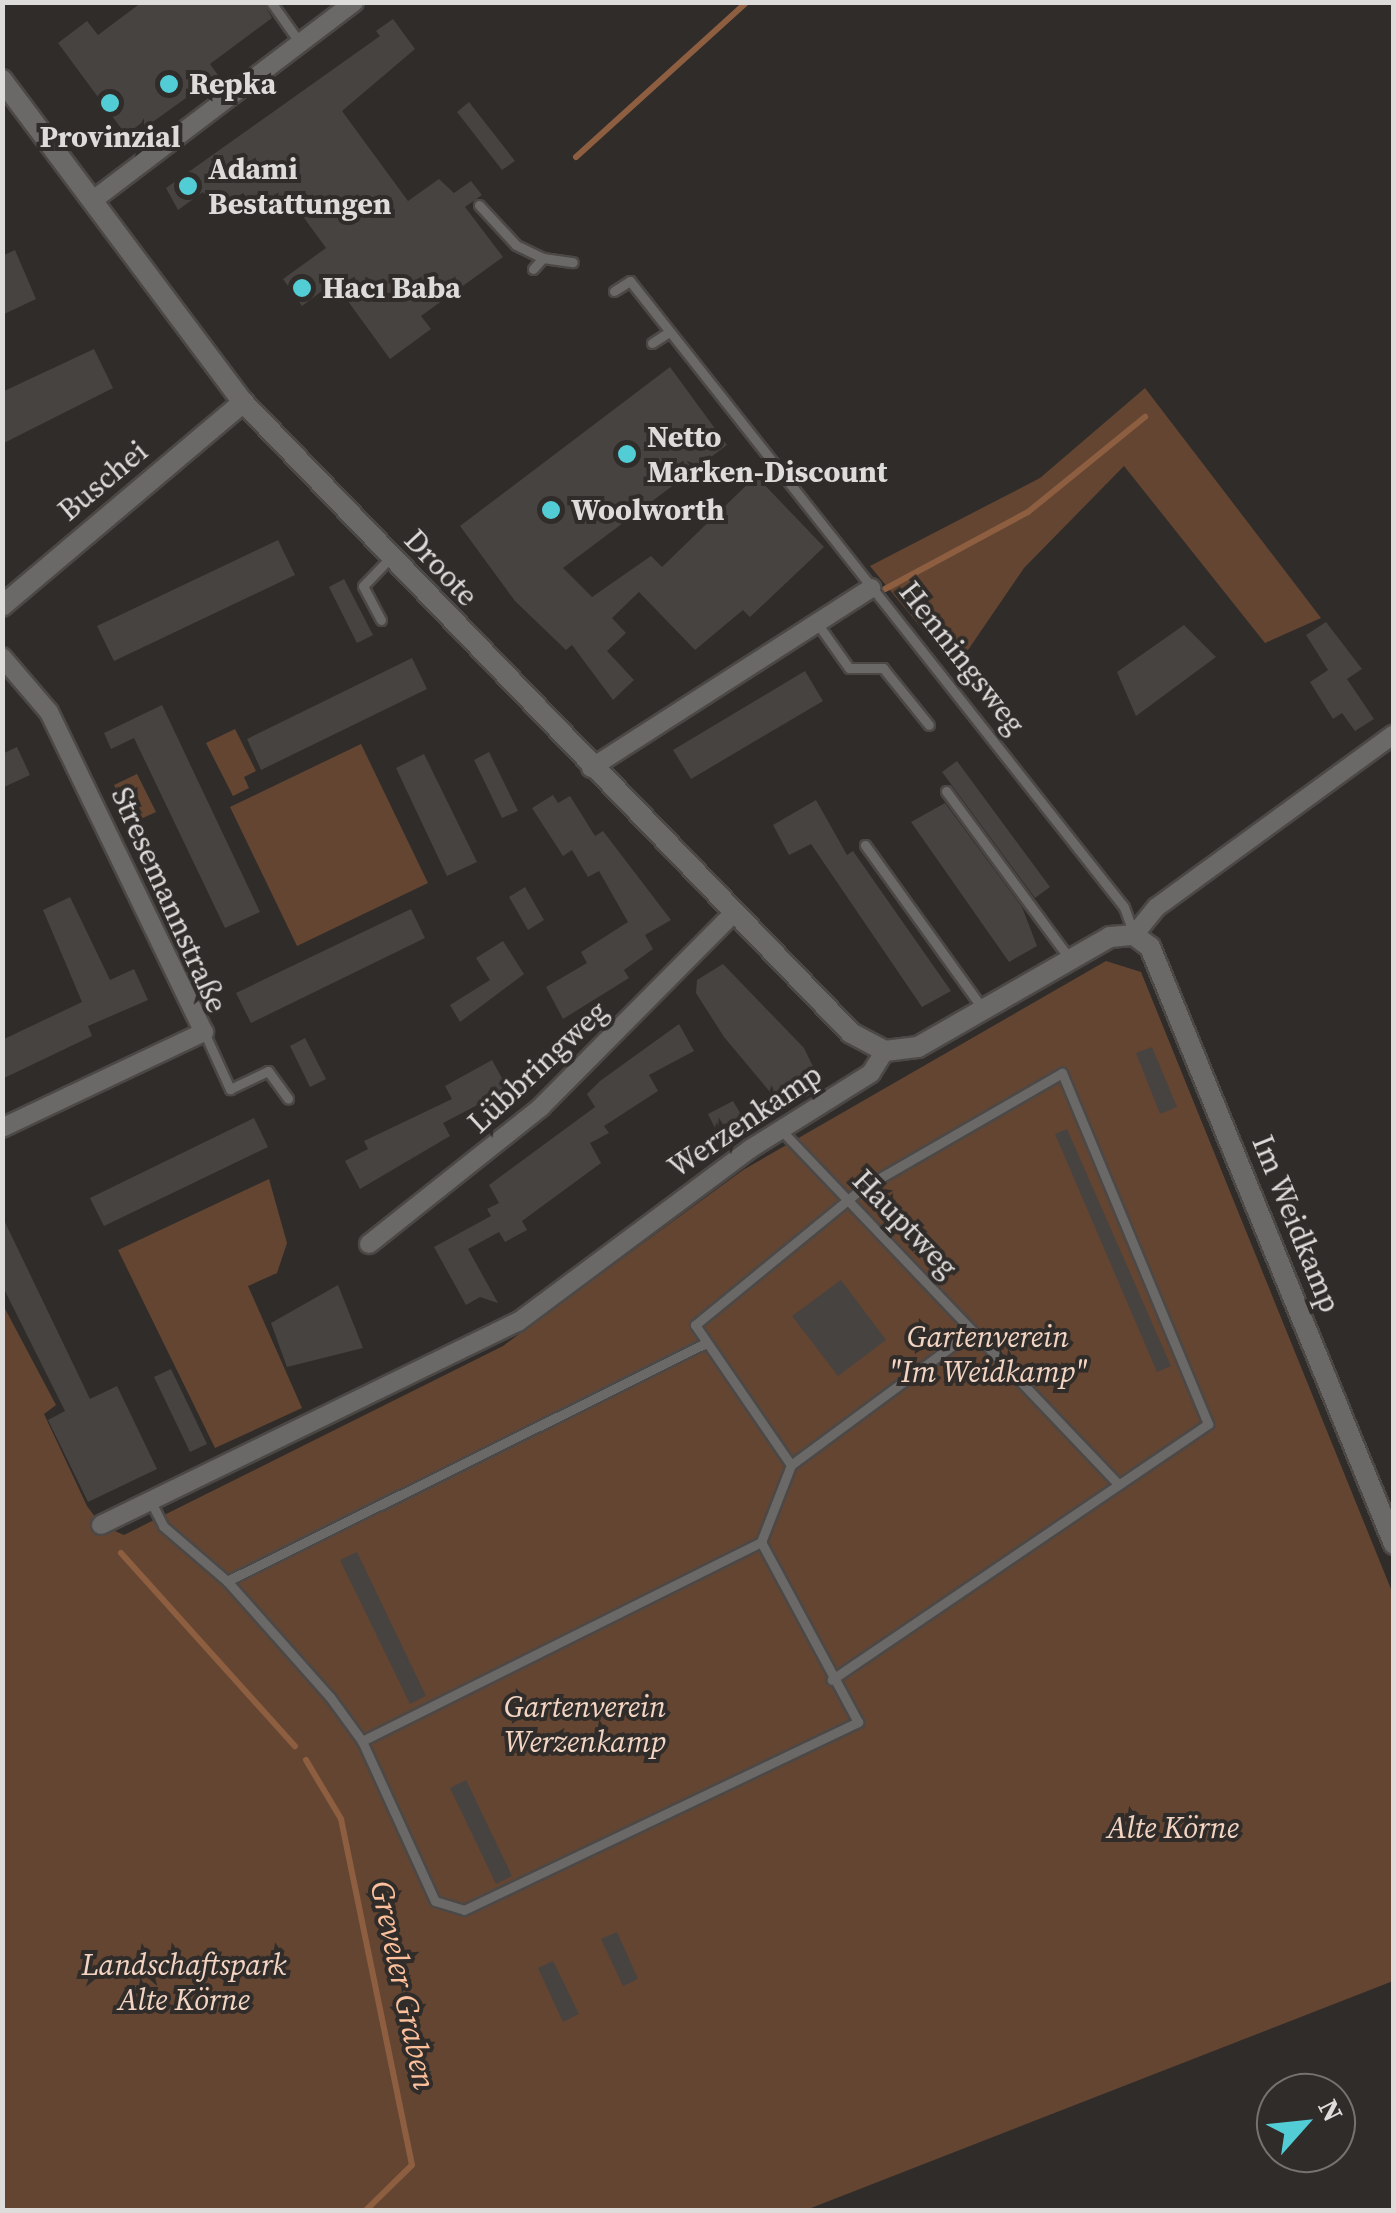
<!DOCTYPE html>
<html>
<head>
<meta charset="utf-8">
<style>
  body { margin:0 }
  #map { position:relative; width:1396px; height:2213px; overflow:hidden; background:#302c2a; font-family:"Source Serif 4",serif }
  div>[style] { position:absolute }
  .green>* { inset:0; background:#644532 }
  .stream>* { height:6px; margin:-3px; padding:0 3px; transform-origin:3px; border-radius:3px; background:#8e5e40 }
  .building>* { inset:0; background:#474341 }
  .roads { filter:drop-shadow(2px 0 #4c4846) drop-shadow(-2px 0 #4c4846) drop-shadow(0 2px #4c4846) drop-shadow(0 -2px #4c4846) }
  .service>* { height:9px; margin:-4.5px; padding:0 4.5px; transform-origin:4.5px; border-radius:4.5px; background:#6b6968 }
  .minor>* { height:18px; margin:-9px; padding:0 9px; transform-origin:9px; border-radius:9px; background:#6b6968 }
  .tertiary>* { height:20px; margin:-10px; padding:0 10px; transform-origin:10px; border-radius:10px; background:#6b6968 }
  .dots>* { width:28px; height:28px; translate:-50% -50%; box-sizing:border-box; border:5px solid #302c2a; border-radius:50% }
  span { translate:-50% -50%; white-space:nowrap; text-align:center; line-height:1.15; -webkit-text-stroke:8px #302c2a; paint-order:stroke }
  .poi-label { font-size:30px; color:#dedcdb; font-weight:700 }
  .left { translate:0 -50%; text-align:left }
  .street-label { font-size:30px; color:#dedcdb }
  .park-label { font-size:30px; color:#f4d5c3; font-style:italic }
  .water-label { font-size:32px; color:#fdc09c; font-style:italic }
  .frame { position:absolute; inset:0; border:5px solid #dedcdb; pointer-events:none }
  .north { position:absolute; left:1256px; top:2073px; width:100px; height:100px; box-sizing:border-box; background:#302c2a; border:2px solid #767271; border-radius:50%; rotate:63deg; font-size:28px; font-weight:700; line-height:40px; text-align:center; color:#dedcdb }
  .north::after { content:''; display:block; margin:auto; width:35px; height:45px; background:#52ccd5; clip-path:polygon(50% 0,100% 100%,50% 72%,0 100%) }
</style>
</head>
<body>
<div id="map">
  <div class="green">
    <div style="clip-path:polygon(1145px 388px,1321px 618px,1265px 643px,1124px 466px,1024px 568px,955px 669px,870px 566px,1040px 478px)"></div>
    <div style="clip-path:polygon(235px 729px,256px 771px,244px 777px,249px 788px,233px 796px,206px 743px)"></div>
    <div style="clip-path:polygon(361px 744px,428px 883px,297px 946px,230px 807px)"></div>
    <div style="clip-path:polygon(137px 774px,156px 812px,132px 823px,114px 785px)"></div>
    <div style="clip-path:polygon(1106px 961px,1141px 972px,1393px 1594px,1393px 1981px,806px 2210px,3px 2210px,2px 1303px,56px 1405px,44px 1414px,87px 1506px,101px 1525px,124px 1535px,503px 1346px,743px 1170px)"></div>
    <div style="clip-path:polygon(269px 1179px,287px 1243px,277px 1273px,248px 1286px,302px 1408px,215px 1448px,118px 1250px)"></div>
  </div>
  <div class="stream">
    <div style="left:576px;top:157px;width:231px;rotate:-42.2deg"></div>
    <div style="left:885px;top:589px;width:162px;rotate:-28.3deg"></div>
    <div style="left:1028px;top:512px;width:151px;rotate:-39.1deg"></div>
    <div style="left:121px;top:1553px;width:260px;rotate:48deg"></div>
    <div style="left:306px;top:1760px;width:69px;rotate:59.3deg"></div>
    <div style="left:341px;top:1819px;width:353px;rotate:78.4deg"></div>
    <div style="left:412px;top:2165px;width:64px;rotate:135.6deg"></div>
  </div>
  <div class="building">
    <div style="clip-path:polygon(142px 2px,263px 2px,272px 18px,210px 64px,218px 75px,129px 139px,58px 43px,87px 21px,98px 35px)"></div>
    <div style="clip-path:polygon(393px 19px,415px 49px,342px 111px,408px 201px,439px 179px,454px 193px,471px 181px,482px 195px,465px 207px,503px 257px,421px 316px,431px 329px,390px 359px,334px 282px,302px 306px,283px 279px,326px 248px,288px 196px,261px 216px,243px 193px,218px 211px,203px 192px,178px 210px,166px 188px,380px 36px,376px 31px)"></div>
    <div style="clip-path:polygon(469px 102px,515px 161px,502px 170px,457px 112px)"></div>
    <div style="clip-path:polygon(15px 250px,36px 299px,2px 315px,2px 256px)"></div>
    <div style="clip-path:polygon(94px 349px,113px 388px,2px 444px,2px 392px)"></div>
    <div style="clip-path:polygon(670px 367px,727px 445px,563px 568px,592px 597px,651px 556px,662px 567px,756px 476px,824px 547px,750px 617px,743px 610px,695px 650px,639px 592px,612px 618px,626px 633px,607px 651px,634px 680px,613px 700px,572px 645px,566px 650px,515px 601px,460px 526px)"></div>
    <div style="clip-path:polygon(278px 540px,295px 575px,114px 661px,97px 626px)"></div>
    <div style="clip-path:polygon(344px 579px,373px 635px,357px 643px,329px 587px)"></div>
    <div style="clip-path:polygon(1326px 622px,1362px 669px,1347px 679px,1374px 719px,1355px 731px,1342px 713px,1333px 719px,1310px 682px,1328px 670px,1306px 635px)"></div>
    <div style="clip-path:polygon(1184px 625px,1216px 657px,1136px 716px,1117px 672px)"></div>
    <div style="clip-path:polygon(412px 658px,427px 689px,261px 770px,247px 739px)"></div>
    <div style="clip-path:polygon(805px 671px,823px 701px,691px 779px,673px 750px)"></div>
    <div style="clip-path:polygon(162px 705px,260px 912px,225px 928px,134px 738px,111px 749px,104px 733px)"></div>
    <div style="clip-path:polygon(17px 747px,30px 775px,2px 788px,2px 754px)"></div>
    <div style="clip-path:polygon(489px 752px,518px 811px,502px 818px,474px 760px)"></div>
    <div style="clip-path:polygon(424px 754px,477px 862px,447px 876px,396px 768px)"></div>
    <div style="clip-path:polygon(957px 761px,1050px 887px,1035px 898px,942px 772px)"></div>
    <div style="clip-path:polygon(553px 795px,558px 803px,570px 796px,595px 836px,603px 831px,671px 920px,645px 935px,653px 949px,624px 970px,629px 978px,563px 1019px,546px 987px,587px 963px,581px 952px,628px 922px,599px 871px,588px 877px,572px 850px,563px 856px,532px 808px)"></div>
    <div style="clip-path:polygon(816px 800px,847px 855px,853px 851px,951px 991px,922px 1007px,811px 844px,789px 855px,773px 825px)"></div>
    <div style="clip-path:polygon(945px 803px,1022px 907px,1037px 946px,1009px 962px,911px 822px)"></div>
    <div style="clip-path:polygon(525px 887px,544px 920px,528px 930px,509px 897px)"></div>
    <div style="clip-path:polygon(70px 897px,110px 980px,134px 969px,148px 1000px,88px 1026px,92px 1036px,2px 1079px,2px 1040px,82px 1002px,43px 910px)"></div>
    <div style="clip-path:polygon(411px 909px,425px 938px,251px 1023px,236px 993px)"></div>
    <div style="clip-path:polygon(503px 941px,524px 974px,460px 1022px,450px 1005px,490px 980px,476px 958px)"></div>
    <div style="clip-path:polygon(723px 964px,804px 1048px,823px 1087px,806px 1097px,798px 1084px,775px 1098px,724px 1037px,696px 993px,697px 980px)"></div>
    <div style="clip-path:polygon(679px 1024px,694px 1051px,649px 1075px,658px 1091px,604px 1126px,609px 1133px,590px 1143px,601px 1163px,522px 1221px,527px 1230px,505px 1242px,499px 1232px,468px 1249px,498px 1303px,480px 1297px,466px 1305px,434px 1247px,491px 1216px,487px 1209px,499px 1203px,489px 1185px,595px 1107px,587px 1094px,600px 1081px)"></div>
    <div style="clip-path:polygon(305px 1038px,326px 1079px,310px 1087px,290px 1046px)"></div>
    <div style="clip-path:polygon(1152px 1047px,1177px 1107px,1160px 1114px,1136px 1053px)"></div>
    <div style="clip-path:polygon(492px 1060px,508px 1089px,443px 1123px,450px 1136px,360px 1189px,345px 1161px,368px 1149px,364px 1141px,452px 1099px,445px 1086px)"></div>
    <div style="clip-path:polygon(733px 1101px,742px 1116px,716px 1130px,708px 1114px)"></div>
    <div style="clip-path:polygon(254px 1118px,268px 1147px,104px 1226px,90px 1198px)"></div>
    <div style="clip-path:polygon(1067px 1129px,1171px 1366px,1157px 1372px,1055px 1134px)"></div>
    <div style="clip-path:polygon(2px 1216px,90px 1399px,117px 1386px,157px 1469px,88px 1502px,48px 1420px,65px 1411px,2px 1285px)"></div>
    <div style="clip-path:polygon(841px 1280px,886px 1340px,838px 1376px,792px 1316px)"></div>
    <div style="clip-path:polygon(338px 1285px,363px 1348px,287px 1367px,271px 1323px)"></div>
    <div style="clip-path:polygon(171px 1369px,207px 1444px,190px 1452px,154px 1377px)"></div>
    <div style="clip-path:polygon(357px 1552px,426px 1696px,410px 1704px,340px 1560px)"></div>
    <div style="clip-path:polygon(466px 1780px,512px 1876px,496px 1884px,450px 1788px)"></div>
    <div style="clip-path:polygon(617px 1932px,638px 1979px,623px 1986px,601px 1939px)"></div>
    <div style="clip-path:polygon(553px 1961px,579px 2014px,563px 2022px,538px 1968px)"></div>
  </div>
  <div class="roads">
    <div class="service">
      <div style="left:271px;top:2px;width:50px;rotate:54.7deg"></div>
      <div style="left:479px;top:205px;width:54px;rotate:47.2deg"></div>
      <div style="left:516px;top:245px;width:30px;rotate:26deg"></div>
      <div style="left:533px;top:269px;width:15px;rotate:-48deg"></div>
      <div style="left:543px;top:258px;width:30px;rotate:8deg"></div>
      <div style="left:614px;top:291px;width:19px;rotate:-32deg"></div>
      <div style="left:630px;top:281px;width:797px;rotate:51.72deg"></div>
      <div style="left:1124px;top:907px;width:30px;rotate:70deg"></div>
      <div style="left:652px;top:343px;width:20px;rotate:-33deg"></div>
      <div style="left:381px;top:620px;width:38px;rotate:-118deg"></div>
      <div style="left:363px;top:586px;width:39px;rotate:-46deg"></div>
      <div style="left:817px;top:623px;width:55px;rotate:54.6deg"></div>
      <div style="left:849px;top:668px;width:34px"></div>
      <div style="left:883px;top:668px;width:73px;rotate:51.1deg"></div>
      <div style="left:946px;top:791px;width:209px;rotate:53.6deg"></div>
      <div style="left:865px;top:845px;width:201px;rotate:54.3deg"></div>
      <div style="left:204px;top:1032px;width:63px;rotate:65.5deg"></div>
      <div style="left:230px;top:1089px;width:42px;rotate:-25.3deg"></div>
      <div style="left:268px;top:1071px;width:34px;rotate:54deg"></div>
      <div style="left:781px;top:1130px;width:487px;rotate:46.4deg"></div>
      <div style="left:791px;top:1465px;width:170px;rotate:-124.4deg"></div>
      <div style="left:695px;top:1325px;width:215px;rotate:-39.3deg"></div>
      <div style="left:861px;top:1189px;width:232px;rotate:-30deg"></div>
      <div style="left:1062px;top:1073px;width:380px;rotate:67.4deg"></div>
      <div style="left:1208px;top:1424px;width:455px;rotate:145.8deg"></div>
      <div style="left:151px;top:1502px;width:27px;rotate:63deg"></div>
      <div style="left:163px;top:1526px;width:84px;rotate:40.7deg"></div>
      <div style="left:227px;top:1581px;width:155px;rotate:48.4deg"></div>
      <div style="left:330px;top:1697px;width:54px;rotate:54deg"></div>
      <div style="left:362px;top:1741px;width:176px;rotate:65.5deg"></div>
      <div style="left:435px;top:1901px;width:30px;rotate:17deg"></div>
      <div style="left:464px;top:1910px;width:437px;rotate:-25.5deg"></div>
      <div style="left:858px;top:1722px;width:204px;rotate:-118.3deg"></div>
      <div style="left:761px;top:1542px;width:83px;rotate:-68.7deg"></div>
      <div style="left:791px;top:1465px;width:225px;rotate:-36.5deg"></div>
      <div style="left:227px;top:1581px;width:535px;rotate:-26.42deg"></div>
      <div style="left:362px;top:1741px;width:446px;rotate:-26.5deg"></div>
    </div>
    <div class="minor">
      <div style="left:92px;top:201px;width:329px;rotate:-37.2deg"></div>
      <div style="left:2px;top:657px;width:72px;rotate:49.5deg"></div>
      <div style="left:49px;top:712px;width:356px;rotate:64.2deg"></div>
      <div style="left:204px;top:1032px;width:224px;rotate:154.6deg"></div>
      <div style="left:591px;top:768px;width:333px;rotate:-32.7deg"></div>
      <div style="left:1134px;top:935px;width:36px;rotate:-51deg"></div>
      <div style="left:1157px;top:907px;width:293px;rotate:-36.1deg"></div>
      <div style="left:369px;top:1244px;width:220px;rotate:-38.5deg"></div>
      <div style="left:541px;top:1107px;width:269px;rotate:-45.2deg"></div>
      <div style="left:101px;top:1525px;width:464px;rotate:-26deg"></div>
      <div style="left:518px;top:1322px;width:289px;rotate:-36.7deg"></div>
      <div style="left:750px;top:1149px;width:143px;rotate:-32.1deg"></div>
      <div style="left:871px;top:1073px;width:26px;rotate:-58deg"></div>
    </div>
    <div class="tertiary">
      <div style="left:2px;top:80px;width:402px;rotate:53.2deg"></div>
      <div style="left:243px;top:402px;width:876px;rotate:46.06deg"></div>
      <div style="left:851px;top:1033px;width:38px;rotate:28deg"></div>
      <div style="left:885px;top:1051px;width:33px;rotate:-7deg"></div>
      <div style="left:918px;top:1047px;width:221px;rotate:-29.8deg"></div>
      <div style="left:1110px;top:937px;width:24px;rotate:-5deg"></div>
      <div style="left:1134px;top:935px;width:20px;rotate:37deg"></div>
      <div style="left:1150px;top:947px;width:645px;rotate:67.77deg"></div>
      <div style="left:2px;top:606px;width:316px;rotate:-40.2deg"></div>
    </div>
  </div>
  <div class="dots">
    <div style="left:169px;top:84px;background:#52ccd5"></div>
    <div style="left:110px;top:103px;background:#52ccd5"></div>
    <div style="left:188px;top:186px;background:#52ccd5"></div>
    <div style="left:302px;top:288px;background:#52ccd5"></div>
    <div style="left:627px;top:454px;background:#52ccd5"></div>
    <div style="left:551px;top:510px;background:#52ccd5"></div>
  </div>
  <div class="poi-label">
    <span class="left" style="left:189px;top:84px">Repka</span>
    <span style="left:110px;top:137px">Provinzial</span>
    <span class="left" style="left:208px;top:186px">Adami<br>Bestattungen</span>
    <span class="left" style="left:322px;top:288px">Hacı Baba</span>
    <span class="left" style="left:647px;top:454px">Netto<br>Marken-Discount</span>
    <span class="left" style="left:571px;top:510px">Woolworth</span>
  </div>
  <div class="street-label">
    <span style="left:103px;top:481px;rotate:-40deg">Buschei</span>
    <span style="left:441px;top:568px;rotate:47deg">Droote</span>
    <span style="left:962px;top:658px;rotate:52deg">Henningsweg</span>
    <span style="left:169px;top:900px;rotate:66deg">Stresemannstraße</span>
    <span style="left:538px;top:1067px;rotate:-43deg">Lübbringweg</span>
    <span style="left:745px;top:1121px;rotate:-34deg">Werzenkamp</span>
    <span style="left:905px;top:1224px;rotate:46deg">Hauptweg</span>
    <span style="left:1296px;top:1224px;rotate:68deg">Im Weidkamp</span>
  </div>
  <div class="park-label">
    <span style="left:988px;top:1354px">Gartenverein<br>"Im Weidkamp"</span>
    <span style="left:585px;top:1724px">Gartenverein<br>Werzenkamp</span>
    <span style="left:1173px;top:1828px">Alte Körne</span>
    <span style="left:184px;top:1982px">Landschaftspark<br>Alte Körne</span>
  </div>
  <div class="water-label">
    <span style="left:403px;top:1985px;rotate:78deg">Greveler Graben</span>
  </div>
  <div class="frame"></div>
  <div class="north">N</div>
</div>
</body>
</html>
